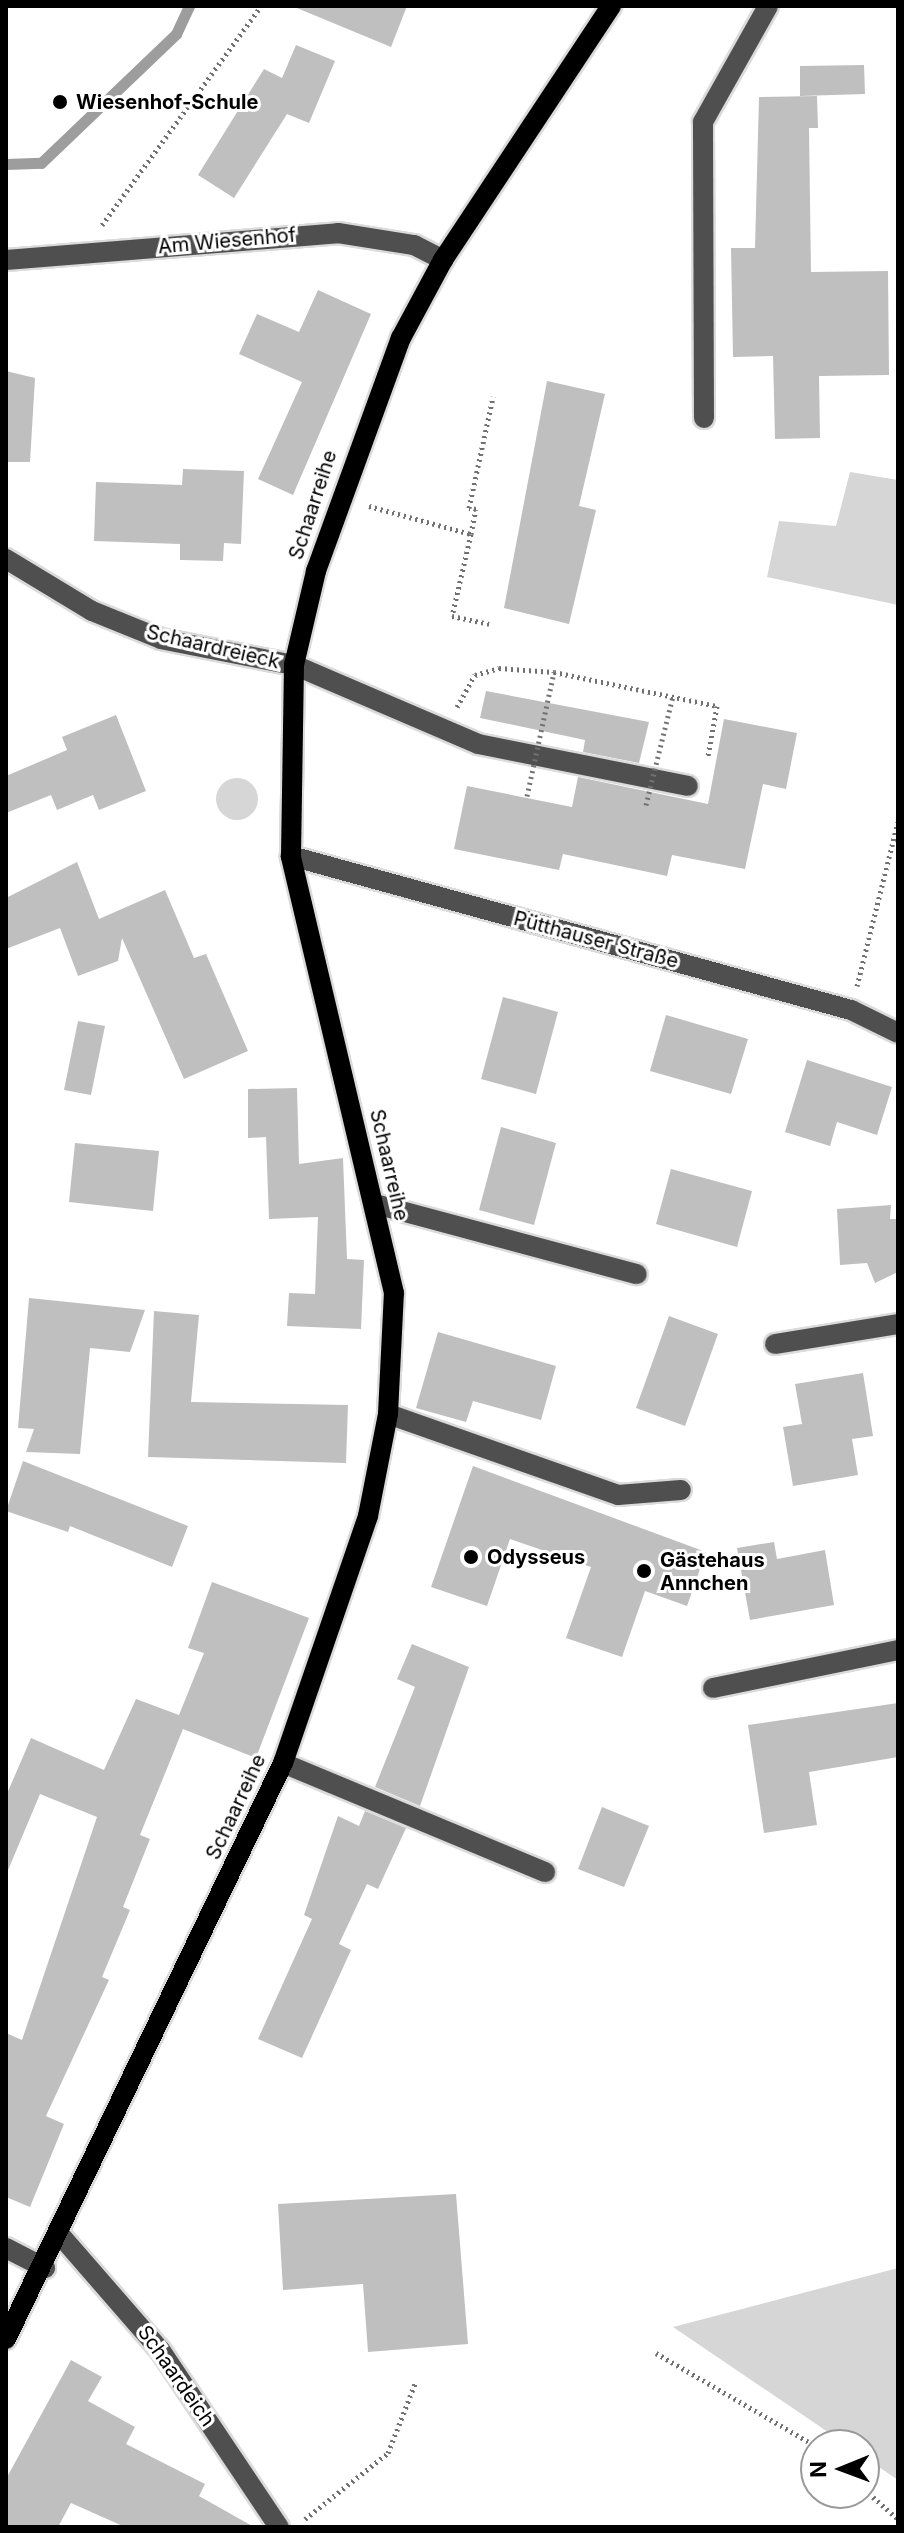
<!DOCTYPE html>
<html>
<head>
<meta charset="utf-8">
<style>
  body { margin:0 }
  #map { position:relative; width:904px; height:2533px; overflow:hidden; background:#fff; font-family:Inter,sans-serif }
  div>[style] { position:absolute }
  .green>* { inset:0; background:#d6d6d6 }
  .round { border-radius:50% }
  .stream>* { height:11px; margin:-5.5px; padding:0 5.5px; transform-origin:5.5px; border-radius:5.5px; background:#9d9d9d }
  .building>* { inset:0; background:#bfbfbf }
  .path>* { height:5px; margin-top:-2.5px; transform-origin:0; background:repeating-linear-gradient(90deg,#717171 0 2px,transparent 0 6px) }
  .roads { filter:drop-shadow(2px 0 #dbdbdb) drop-shadow(-2px 0 #dbdbdb) drop-shadow(0 2px #dbdbdb) drop-shadow(0 -2px #dbdbdb) }
  .minor>* { height:20px; margin:-10px; padding:0 10px; transform-origin:10px; border-radius:10px; background:#4f4f4f }
  .major>* { height:20px; margin:-10px; padding:0 10px; transform-origin:10px; border-radius:10px; background:#000 }
  .path-bridge>* { height:5px; margin-top:-2.5px; transform-origin:0; background:repeating-linear-gradient(90deg,#717171 0 2px,transparent 0 6px) }
  .dots>* { width:22px; height:22px; translate:-50% -50%; box-sizing:border-box; border:4px solid #fff; border-radius:50% }
  span { translate:-50% -50%; white-space:nowrap; text-align:center; line-height:1.15; -webkit-text-stroke:6px #fff; paint-order:stroke }
  .poi-label { font-size:20px; color:#000; font-weight:700 }
  .left { translate:0 -50%; text-align:left }
  .street-label { font-size:20px; color:#000 }
  .frame { position:absolute; inset:0; border:8px solid #000; pointer-events:none }
  .north { position:absolute; left:800px; top:2429px; width:80px; height:80px; box-sizing:border-box; background:#fff; border:2px solid #999; border-radius:50%; rotate:269deg; font-size:22px; font-weight:700; line-height:32px; text-align:center; color:#000 }
  .north::after { content:''; display:block; margin:auto; width:28px; height:36px; background:#000; clip-path:polygon(50% 0,100% 100%,50% 72%,0 100%) }
</style>
</head>
<body>
<div id="map">
  <div class="green">
    <div style="clip-path:polygon(850px 472px,898px 480px,898px 605px,767px 577px,779px 521px,836px 526px)"></div>
    <div class="round" style="left:216px;top:778px;width:42px;height:42px"></div>
    <div style="clip-path:polygon(898px 2268px,898px 2480px,864px 2457px,864px 2445px,847px 2445px,673px 2327px)"></div>
  </div>
  <div class="stream">
    <div style="left:6px;top:164px;width:35px;rotate:-2deg"></div>
    <div style="left:41px;top:163px;width:187px;rotate:-43.7deg"></div>
    <div style="left:176px;top:34px;width:31px;rotate:-65deg"></div>
  </div>
  <div class="building">
    <div style="clip-path:polygon(292px 6px,407px 6px,391px 47px)"></div>
    <div style="clip-path:polygon(296px 45px,335px 61px,309px 123px,287px 114px,234px 198px,198px 175px,264px 69px,282px 78px)"></div>
    <div style="clip-path:polygon(864px 65px,865px 94px,800px 96px,800px 66px)"></div>
    <div style="clip-path:polygon(817px 96px,818px 128px,809px 128px,811px 272px,888px 271px,889px 375px,819px 376px,820px 438px,775px 439px,773px 356px,733px 357px,731px 248px,755px 248px,759px 97px)"></div>
    <div style="clip-path:polygon(318px 290px,371px 314px,293px 495px,258px 479px,302px 382px,239px 354px,257px 314px,299px 332px)"></div>
    <div style="clip-path:polygon(6px 371px,35px 378px,30px 462px,6px 462px)"></div>
    <div style="clip-path:polygon(547px 381px,605px 394px,579px 506px,596px 510px,569px 624px,504px 608px)"></div>
    <div style="clip-path:polygon(183px 469px,244px 471px,241px 544px,224px 543px,223px 561px,180px 560px,180px 544px,94px 541px,96px 482px,182px 485px)"></div>
    <div style="clip-path:polygon(486px 691px,649px 722px,639px 763px,583px 752px,585px 740px,480px 718px)"></div>
    <div style="clip-path:polygon(116px 715px,146px 791px,99px 810px,93px 795px,57px 810px,51px 795px,6px 813px,6px 776px,67px 750px,62px 737px)"></div>
    <div style="clip-path:polygon(724px 719px,797px 733px,786px 789px,763px 784px,745px 869px,672px 855px,667px 876px,563px 854px,559px 870px,454px 849px,467px 786px,572px 807px,578px 777px,708px 804px)"></div>
    <div style="clip-path:polygon(77px 862px,99px 919px,165px 890px,194px 958px,206px 954px,248px 1051px,184px 1079px,122px 938px,118px 961px,78px 976px,60px 928px,6px 949px,6px 898px)"></div>
    <div style="clip-path:polygon(503px 997px,558px 1012px,536px 1094px,481px 1079px)"></div>
    <div style="clip-path:polygon(666px 1015px,748px 1039px,731px 1094px,650px 1071px)"></div>
    <div style="clip-path:polygon(78px 1021px,105px 1026px,91px 1095px,64px 1090px)"></div>
    <div style="clip-path:polygon(807px 1060px,892px 1087px,877px 1135px,837px 1122px,830px 1146px,785px 1132px)"></div>
    <div style="clip-path:polygon(297px 1088px,299px 1164px,343px 1158px,347px 1259px,364px 1260px,361px 1329px,287px 1326px,289px 1293px,315px 1294px,318px 1217px,269px 1219px,266px 1137px,248px 1138px,248px 1089px)"></div>
    <div style="clip-path:polygon(501px 1127px,556px 1143px,534px 1225px,479px 1210px)"></div>
    <div style="clip-path:polygon(75px 1143px,159px 1151px,153px 1211px,69px 1202px)"></div>
    <div style="clip-path:polygon(671px 1169px,752px 1191px,737px 1247px,656px 1224px)"></div>
    <div style="clip-path:polygon(891px 1205px,890px 1219px,898px 1219px,898px 1272px,875px 1283px,867px 1263px,840px 1265px,837px 1209px)"></div>
    <div style="clip-path:polygon(29px 1298px,145px 1310px,130px 1352px,90px 1348px,80px 1454px,26px 1452px,34px 1429px,18px 1428px)"></div>
    <div style="clip-path:polygon(154px 1311px,199px 1315px,191px 1402px,348px 1405px,346px 1463px,148px 1457px)"></div>
    <div style="clip-path:polygon(669px 1316px,718px 1334px,685px 1426px,636px 1408px)"></div>
    <div style="clip-path:polygon(438px 1332px,556px 1366px,541px 1420px,473px 1401px,466px 1422px,416px 1408px)"></div>
    <div style="clip-path:polygon(863px 1373px,873px 1436px,852px 1439px,858px 1475px,793px 1486px,783px 1427px,802px 1424px,795px 1384px)"></div>
    <div style="clip-path:polygon(23px 1461px,188px 1526px,172px 1567px,70px 1526px,68px 1532px,6px 1511px)"></div>
    <div style="clip-path:polygon(473px 1466px,706px 1552px,687px 1606px,645px 1591px,622px 1657px,566px 1638px,591px 1567px,510px 1539px,487px 1606px,431px 1587px)"></div>
    <div style="clip-path:polygon(774px 1542px,777px 1559px,825px 1550px,834px 1605px,750px 1620px,737px 1548px)"></div>
    <div style="clip-path:polygon(212px 1582px,309px 1618px,256px 1758px,183px 1729px,140px 1835px,150px 1839px,123px 1907px,130px 1910px,102px 1977px,109px 1980px,46px 2116px,64px 2124px,30px 2207px,6px 2197px,6px 2033px,22px 2040px,97px 1817px,40px 1794px,6px 1875px,6px 1796px,31px 1738px,104px 1770px,136px 1699px,179px 1715px,204px 1653px,188px 1648px)"></div>
    <div style="clip-path:polygon(412px 1644px,469px 1667px,420px 1806px,375px 1787px,415px 1687px,397px 1679px)"></div>
    <div style="clip-path:polygon(898px 1703px,898px 1757px,809px 1772px,817px 1825px,764px 1833px,748px 1725px)"></div>
    <div style="clip-path:polygon(602px 1807px,649px 1826px,624px 1887px,578px 1869px)"></div>
    <div style="clip-path:polygon(365px 1811px,406px 1828px,378px 1889px,367px 1884px,339px 1944px,351px 1950px,302px 2058px,258px 2039px,312px 1919px,304px 1915px,338px 1816px,359px 1826px)"></div>
    <div style="clip-path:polygon(456px 2194px,468px 2344px,368px 2352px,363px 2284px,283px 2290px,278px 2204px)"></div>
    <div style="clip-path:polygon(71px 2360px,102px 2377px,88px 2401px,135px 2427px,126px 2444px,205px 2484px,199px 2496px,254px 2527px,125px 2527px,71px 2503px,58px 2527px,6px 2527px,6px 2479px)"></div>
  </div>
  <div class="path">
    <div style="left:102px;top:225px;width:271px;rotate:-54deg"></div>
    <div style="left:369px;top:506px;width:106px;rotate:15.4deg"></div>
    <div style="left:471px;top:534px;width:25px;rotate:-79deg"></div>
    <div style="left:476px;top:509px;width:7px;rotate:-172deg"></div>
    <div style="left:469px;top:508px;width:114px;rotate:-77.8deg"></div>
    <div style="left:471px;top:534px;width:84px;rotate:103deg"></div>
    <div style="left:452px;top:616px;width:38px;rotate:12deg"></div>
    <div style="left:457px;top:707px;width:37px;rotate:-61deg"></div>
    <div style="left:475px;top:675px;width:25px;rotate:-16deg"></div>
    <div style="left:499px;top:668px;width:55px;rotate:4.2deg"></div>
    <div style="left:554px;top:672px;width:167px;rotate:11.8deg"></div>
    <div style="left:717px;top:706px;width:51px;rotate:100.2deg"></div>
    <div style="left:857px;top:986px;width:169px;rotate:-76deg"></div>
    <div style="left:656px;top:2353px;width:185px;rotate:30.2deg"></div>
    <div style="left:864px;top:2489px;width:45px;rotate:41.4deg"></div>
    <div style="left:305px;top:2519px;width:106px;rotate:-38.5deg"></div>
    <div style="left:388px;top:2453px;width:77px;rotate:-68.7deg"></div>
  </div>
  <div class="roads">
    <div class="minor">
      <div style="left:6px;top:260px;width:333px;rotate:-4.6deg"></div>
      <div style="left:338px;top:233px;width:77px;rotate:9deg"></div>
      <div style="left:414px;top:245px;width:33px;rotate:27deg"></div>
      <div style="left:704px;top:418px;width:296px;rotate:-90.2deg"></div>
      <div style="left:703px;top:122px;width:133px;rotate:-60.7deg"></div>
      <div style="left:6px;top:559px;width:100px;rotate:31.2deg"></div>
      <div style="left:92px;top:611px;width:74px;rotate:22.1deg"></div>
      <div style="left:161px;top:639px;width:136px;rotate:11.1deg"></div>
      <div style="left:294px;top:665px;width:200px;rotate:23.2deg"></div>
      <div style="left:478px;top:744px;width:214px;rotate:11.3deg"></div>
      <div style="left:291px;top:856px;width:581px;rotate:15.38deg"></div>
      <div style="left:851px;top:1010px;width:52px;rotate:26.1deg"></div>
      <div style="left:375px;top:1204px;width:271px;rotate:15deg"></div>
      <div style="left:775px;top:1344px;width:125px;rotate:-9.2deg"></div>
      <div style="left:388px;top:1414px;width:244px;rotate:19.4deg"></div>
      <div style="left:618px;top:1495px;width:63px;rotate:-4.5deg"></div>
      <div style="left:713px;top:1688px;width:189px;rotate:-11.6deg"></div>
      <div style="left:283px;top:1763px;width:284px;rotate:22.6deg"></div>
      <div style="left:61px;top:2236px;width:152px;rotate:49deg"></div>
      <div style="left:161px;top:2351px;width:212px;rotate:56.2deg"></div>
      <div style="left:6px;top:2248px;width:44px;rotate:27.1deg"></div>
    </div>
    <div class="major">
      <div style="left:6px;top:2339px;width:639px;rotate:-64.32deg"></div>
      <div style="left:283px;top:1763px;width:261px;rotate:-71deg"></div>
      <div style="left:368px;top:1516px;width:104px;rotate:-78.9deg"></div>
      <div style="left:388px;top:1414px;width:121px;rotate:-87.2deg"></div>
      <div style="left:394px;top:1293px;width:449px;rotate:-103.3deg"></div>
      <div style="left:291px;top:856px;width:191px;rotate:-89.1deg"></div>
      <div style="left:294px;top:665px;width:97px;rotate:-76.8deg"></div>
      <div style="left:316px;top:571px;width:248px;rotate:-70deg"></div>
      <div style="left:401px;top:338px;width:89px;rotate:-61.7deg"></div>
      <div style="left:443px;top:260px;width:305px;rotate:-56.5deg"></div>
    </div>
  </div>
  <div class="path-bridge">
    <div style="left:527px;top:796px;width:127px;rotate:-77.7deg"></div>
    <div style="left:646px;top:805px;width:112px;rotate:-76.1deg"></div>
  </div>
  <div class="dots">
    <div style="left:60px;top:102px;background:#000"></div>
    <div style="left:471px;top:1557px;background:#000"></div>
    <div style="left:644px;top:1571px;background:#000"></div>
  </div>
  <div class="poi-label">
    <span class="left" style="left:76px;top:102px">Wiesenhof-Schule</span>
    <span class="left" style="left:487px;top:1557px">Odysseus</span>
    <span class="left" style="left:660px;top:1572px">Gästehaus<br>Annchen</span>
  </div>
  <div class="street-label">
    <span style="left:227px;top:241px;rotate:-5deg">Am Wiesenhof</span>
    <span style="left:313px;top:505px;rotate:-72deg">Schaarreihe</span>
    <span style="left:213px;top:647px;rotate:13deg">Schaardreieck</span>
    <span style="left:596px;top:940px;rotate:15deg">Pütthauser Straße</span>
    <span style="left:389px;top:1165px;rotate:77deg">Schaarreihe</span>
    <span style="left:236px;top:1807px;rotate:-65deg">Schaarreihe</span>
    <span style="left:176px;top:2376px;rotate:55deg">Schaardeich</span>
  </div>
  <div class="frame"></div>
  <div class="north">N</div>
</div>
</body>
</html>
